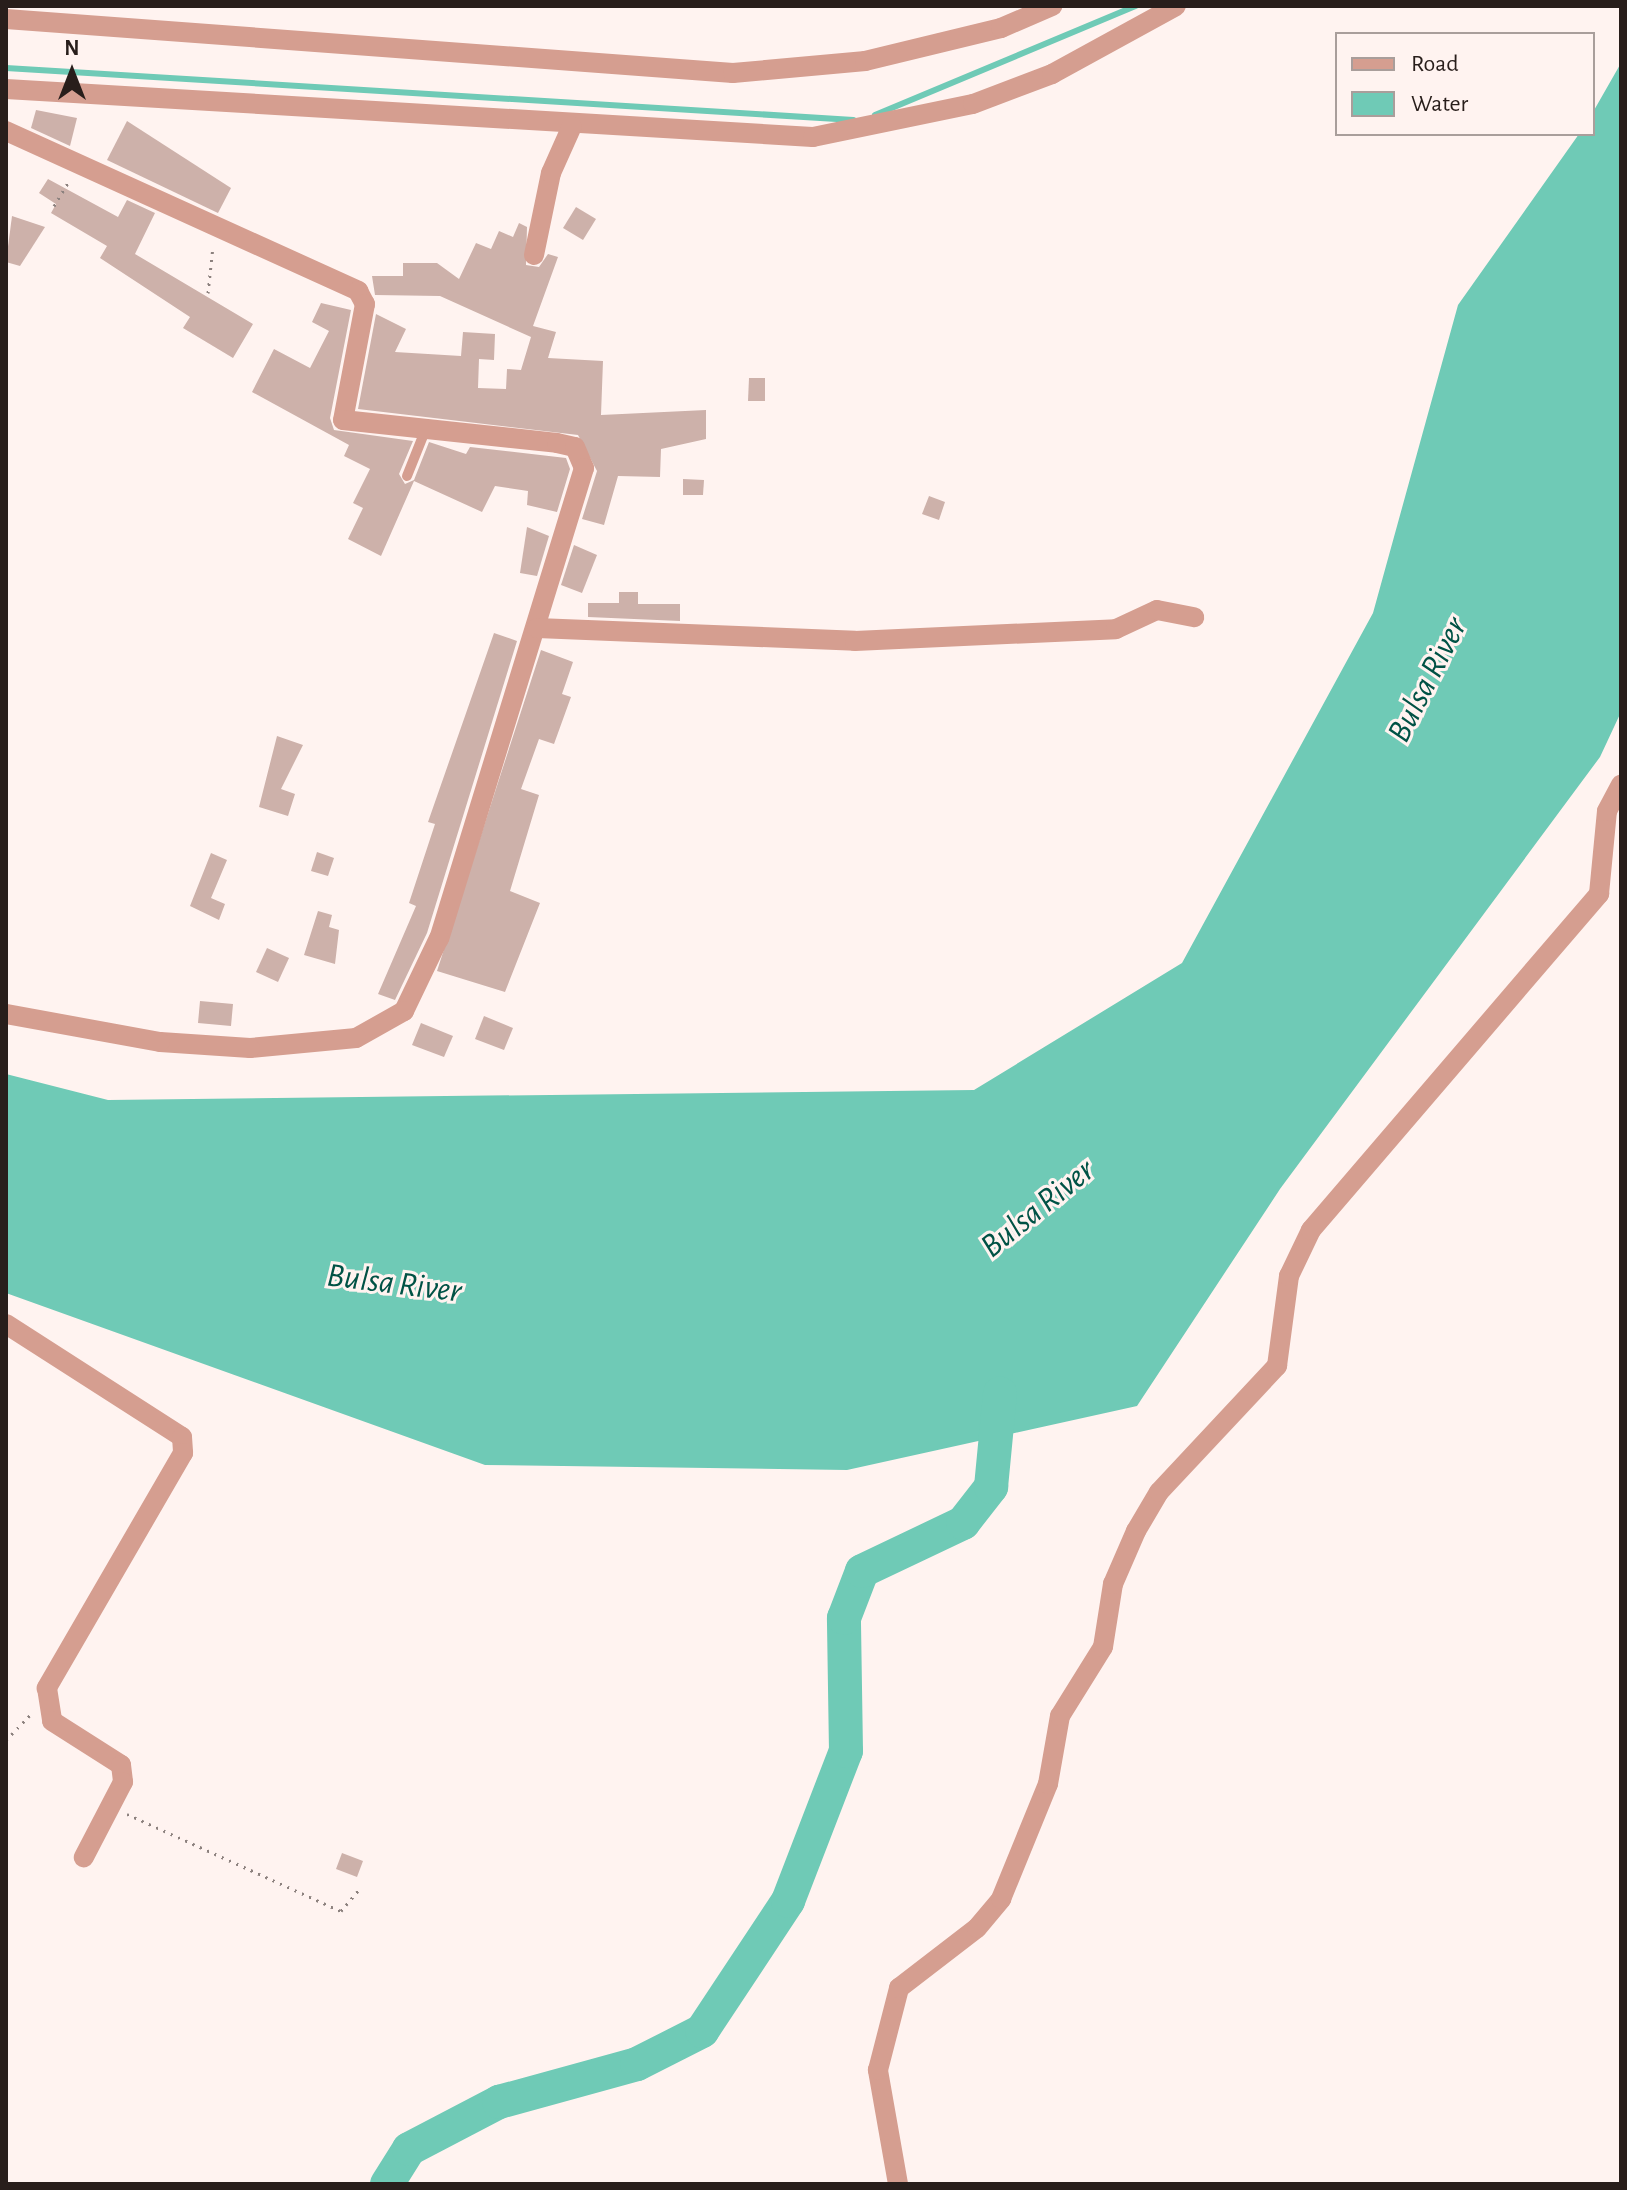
<!DOCTYPE html>
<html>
<head>
<meta charset="utf-8">
<style>
  body { margin:0 }
  #map { position:relative; width:1627px; height:2190px; overflow:hidden; background:#fff3f0; font-family:"Alegreya Sans",sans-serif }
  div>[style] { position:absolute }
  .water>* { inset:0; background:#6fcab6 }
  .stream>* { height:6px; margin:-3px; padding:0 3px; transform-origin:3px; border-radius:3px; background:#6fcab6 }
  .river>* { height:34px; margin:-17px; padding:0 17px; transform-origin:17px; border-radius:17px; background:#6fcab6 }
  .building>* { inset:0; background:#cdb1aa }
  .path>* { height:3px; margin-top:-1.5px; transform-origin:0; background:repeating-linear-gradient(90deg,#8c817e 0 2px,transparent 0 8px) }
  .service>* { height:10px; margin:-5px; padding:0 5px; transform-origin:5px; border-radius:5px; background:#d59e90 }
  .minor>* { height:20px; margin:-10px; padding:0 10px; transform-origin:10px; border-radius:10px; background:#d59e90 }
  span { translate:-50% -50%; white-space:nowrap; text-align:center; line-height:1.15; -webkit-text-stroke:6px #fff3f0; paint-order:stroke }
  .water-label { font-size:34px; color:#005245; font-style:italic }
  .frame { position:absolute; inset:0; border:8px solid #281e1b; pointer-events:none }
  .legend { position:absolute; left:1335px; top:32px; width:260px; height:104px; box-sizing:border-box; background:#fff3f0; border:2px solid #a99e9b; margin:0; padding:10px 14px; list-style:none; font-size:24px; color:#281e1b }
  .legend li { display:flex; align-items:center; gap:16px; height:40px }
  .legend b { width:40px; border:2px solid #a99e9b }
  .north { position:absolute; left:32px; top:32px; width:80px; height:80px; -webkit-text-stroke:6px #fff3f0; paint-order:stroke; rotate:0deg; font-size:22px; font-weight:700; line-height:32px; text-align:center; color:#281e1b }
  .north::after { content:''; display:block; margin:auto; width:28px; height:36px; background:#281e1b; clip-path:polygon(50% 0,100% 100%,50% 72%,0 100%) }
</style>
</head>
<body>
<div id="map">
  <div class="water">
    <div style="clip-path:polygon(1621px 63px,1621px 712px,1600px 757px,1280px 1189px,1137px 1406px,847px 1470px,485px 1465px,6px 1293px,6px 1074px,108px 1100px,974px 1090px,1182px 963px,1373px 613px,1458px 305px,1579px 134px,1593px 134px,1593px 112px)"></div>
  </div>
  <div class="stream">
    <div style="left:6px;top:68px;width:849px;rotate:3.51deg"></div>
    <div style="left:875px;top:115px;width:283px;rotate:-22.7deg"></div>
  </div>
  <div class="river">
    <div style="left:387px;top:2184px;width:41px;rotate:-57.8deg"></div>
    <div style="left:409px;top:2149px;width:102px;rotate:-27.6deg"></div>
    <div style="left:499px;top:2102px;width:143px;rotate:-15.4deg"></div>
    <div style="left:637px;top:2064px;width:73px;rotate:-26.9deg"></div>
    <div style="left:702px;top:2031px;width:156px;rotate:-56.5deg"></div>
    <div style="left:788px;top:1901px;width:161px;rotate:-68.9deg"></div>
    <div style="left:846px;top:1751px;width:133px;rotate:-90.9deg"></div>
    <div style="left:844px;top:1618px;width:50px;rotate:-69deg"></div>
    <div style="left:862px;top:1571px;width:112px;rotate:-25.4deg"></div>
    <div style="left:963px;top:1523px;width:46px;rotate:-52.1deg"></div>
    <div style="left:991px;top:1487px;width:94px;rotate:-84.5deg"></div>
  </div>
  <div class="building">
    <div style="clip-path:polygon(36px 110px,77px 118px,70px 146px,31px 128px)"></div>
    <div style="clip-path:polygon(127px 121px,231px 188px,218px 213px,107px 160px)"></div>
    <div style="clip-path:polygon(48px 179px,118px 217px,127px 200px,155px 213px,135px 254px,253px 324px,233px 358px,183px 328px,190px 317px,100px 258px,107px 246px,51px 213px,56px 204px,39px 193px)"></div>
    <div style="clip-path:polygon(576px 207px,596px 219px,583px 240px,563px 228px)"></div>
    <div style="clip-path:polygon(12px 216px,45px 227px,20px 266px,6px 262px)"></div>
    <div style="clip-path:polygon(519px 223px,527px 227px,526px 265px,539px 267px,548px 254px,558px 257px,533px 326px,556px 332px,548px 358px,603px 361px,601px 415px,706px 410px,706px 439px,661px 449px,660px 477px,618px 476px,604px 525px,582px 519px,597px 471px,578px 435px,358px 409px,376px 314px,406px 329px,395px 352px,461px 356px,463px 332px,495px 334px,494px 360px,479px 359px,478px 388px,506px 389px,507px 369px,521px 370px,531px 337px,440px 296px,375px 295px,372px 276px,403px 276px,403px 263px,437px 263px,459px 279px,476px 243px,491px 249px,499px 231px,513px 237px)"></div>
    <div style="clip-path:polygon(321px 303px,351px 310px,330px 418px,334px 430px,413px 441px,399px 474px,405px 484px,414px 480px,429px 442px,466px 454px,470px 447px,566px 458px,570px 469px,557px 512px,527px 505px,528px 491px,495px 486px,482px 512px,414px 481px,381px 556px,348px 539px,363px 508px,353px 503px,370px 469px,344px 456px,349px 445px,252px 392px,274px 349px,310px 368px,329px 331px,312px 322px)"></div>
    <div style="clip-path:polygon(749px 378px,765px 378px,765px 401px,748px 401px)"></div>
    <div style="clip-path:polygon(683px 479px,704px 480px,703px 495px,683px 495px)"></div>
    <div style="clip-path:polygon(929px 496px,945px 502px,939px 520px,922px 514px)"></div>
    <div style="clip-path:polygon(527px 527px,549px 536px,537px 576px,520px 573px)"></div>
    <div style="clip-path:polygon(574px 545px,597px 555px,582px 593px,561px 585px)"></div>
    <div style="clip-path:polygon(619px 592px,638px 592px,638px 604px,680px 604px,680px 621px,588px 617px,588px 603px,619px 603px)"></div>
    <div style="clip-path:polygon(494px 633px,517px 641px,427px 933px,395px 1000px,378px 994px,416px 906px,409px 903px,435px 824px,428px 822px)"></div>
    <div style="clip-path:polygon(541px 650px,573px 662px,562px 694px,571px 697px,554px 744px,539px 739px,521px 789px,539px 795px,510px 891px,540px 903px,505px 992px,437px 971px)"></div>
    <div style="clip-path:polygon(277px 736px,303px 745px,281px 789px,295px 794px,288px 816px,259px 807px)"></div>
    <div style="clip-path:polygon(317px 852px,334px 858px,328px 876px,311px 871px)"></div>
    <div style="clip-path:polygon(211px 853px,227px 860px,211px 898px,225px 904px,219px 920px,190px 906px)"></div>
    <div style="clip-path:polygon(318px 911px,332px 915px,329px 927px,339px 930px,335px 964px,304px 955px)"></div>
    <div style="clip-path:polygon(267px 948px,289px 958px,278px 982px,256px 972px)"></div>
    <div style="clip-path:polygon(200px 1001px,233px 1004px,231px 1026px,198px 1023px)"></div>
    <div style="clip-path:polygon(484px 1016px,513px 1028px,504px 1050px,475px 1039px)"></div>
    <div style="clip-path:polygon(421px 1023px,453px 1036px,444px 1057px,412px 1045px)"></div>
    <div style="clip-path:polygon(342px 1853px,363px 1861px,357px 1877px,336px 1869px)"></div>
  </div>
  <div class="path">
    <div style="left:54px;top:206px;width:29px;rotate:-59deg"></div>
    <div style="left:208px;top:293px;width:47px;rotate:-83.9deg"></div>
    <div style="left:6px;top:1740px;width:35px;rotate:-46deg"></div>
    <div style="left:127px;top:1814px;width:235px;rotate:24.4deg"></div>
    <div style="left:341px;top:1911px;width:31px;rotate:-50deg"></div>
  </div>
  <div class="service">
    <div style="left:407px;top:476px;width:48px;rotate:-68.2deg"></div>
  </div>
  <div class="minor">
    <div style="left:6px;top:19px;width:729px;rotate:4.25deg"></div>
    <div style="left:733px;top:73px;width:133px;rotate:-5.2deg"></div>
    <div style="left:865px;top:61px;width:140px;rotate:-13.6deg"></div>
    <div style="left:1001px;top:28px;width:56px;rotate:-23.3deg"></div>
    <div style="left:6px;top:89px;width:808px;rotate:3.4deg"></div>
    <div style="left:813px;top:137px;width:163px;rotate:-11.7deg"></div>
    <div style="left:973px;top:104px;width:85px;rotate:-20.8deg"></div>
    <div style="left:1052px;top:74px;width:141px;rotate:-28.7deg"></div>
    <div style="left:6px;top:131px;width:387px;rotate:24.4deg"></div>
    <div style="left:358px;top:291px;width:15px;rotate:62deg"></div>
    <div style="left:365px;top:304px;width:118px;rotate:100.7deg"></div>
    <div style="left:343px;top:420px;width:215px;rotate:6.1deg"></div>
    <div style="left:557px;top:443px;width:18px;rotate:13deg"></div>
    <div style="left:575px;top:447px;width:23px;rotate:67deg"></div>
    <div style="left:584px;top:468px;width:492px;rotate:107.1deg"></div>
    <div style="left:439px;top:938px;width:81px;rotate:115.6deg"></div>
    <div style="left:404px;top:1011px;width:55px;rotate:150.6deg"></div>
    <div style="left:356px;top:1038px;width:106px;rotate:174.6deg"></div>
    <div style="left:250px;top:1048px;width:90px;rotate:-176.2deg"></div>
    <div style="left:160px;top:1042px;width:157px;rotate:-169.7deg"></div>
    <div style="left:534px;top:255px;width:84px;rotate:-78.3deg"></div>
    <div style="left:551px;top:173px;width:51px;rotate:-65.9deg"></div>
    <div style="left:537px;top:628px;width:318px;rotate:2.3deg"></div>
    <div style="left:855px;top:641px;width:261px;rotate:-2.6deg"></div>
    <div style="left:1116px;top:629px;width:45px;rotate:-24.9deg"></div>
    <div style="left:1157px;top:610px;width:38px;rotate:11deg"></div>
    <div style="left:6px;top:1324px;width:209px;rotate:32.7deg"></div>
    <div style="left:182px;top:1437px;width:16px;rotate:86deg"></div>
    <div style="left:183px;top:1453px;width:272px;rotate:120.1deg"></div>
    <div style="left:47px;top:1688px;width:33px;rotate:81deg"></div>
    <div style="left:52px;top:1721px;width:82px;rotate:32.5deg"></div>
    <div style="left:121px;top:1765px;width:17px;rotate:83deg"></div>
    <div style="left:123px;top:1782px;width:85px;rotate:117.5deg"></div>
    <div style="left:898px;top:2184px;width:116px;rotate:-100deg"></div>
    <div style="left:878px;top:2070px;width:85px;rotate:-75.6deg"></div>
    <div style="left:899px;top:1988px;width:98px;rotate:-37.6deg"></div>
    <div style="left:977px;top:1928px;width:38px;rotate:-50deg"></div>
    <div style="left:1001px;top:1899px;width:124px;rotate:-67.8deg"></div>
    <div style="left:1048px;top:1784px;width:69px;rotate:-80deg"></div>
    <div style="left:1060px;top:1716px;width:81px;rotate:-58.1deg"></div>
    <div style="left:1103px;top:1647px;width:64px;rotate:-81deg"></div>
    <div style="left:1113px;top:1584px;width:58px;rotate:-66.5deg"></div>
    <div style="left:1136px;top:1531px;width:45px;rotate:-59.5deg"></div>
    <div style="left:1159px;top:1492px;width:173px;rotate:-46.9deg"></div>
    <div style="left:1277px;top:1366px;width:91px;rotate:-82.4deg"></div>
    <div style="left:1289px;top:1276px;width:51px;rotate:-64.4deg"></div>
    <div style="left:1311px;top:1230px;width:443px;rotate:-49.4deg"></div>
    <div style="left:1599px;top:894px;width:83px;rotate:-84.5deg"></div>
    <div style="left:1607px;top:811px;width:30px;rotate:-62deg"></div>
  </div>
  <div class="water-label">
    <span style="left:1428px;top:680px;rotate:-63deg">Bulsa River</span>
    <span style="left:1038px;top:1209px;rotate:-39deg">Bulsa River</span>
    <span style="left:394px;top:1284px;rotate:7deg">Bulsa River</span>
  </div>
  <div class="frame"></div>
  <ul class="legend">
  <li><b style="height:10px;background:#d59e90"></b>Road</li>
  <li><b style="height:22px;background:#6fcab6"></b>Water</li>
  </ul>
  <div class="north">N</div>
</div>
</body>
</html>
